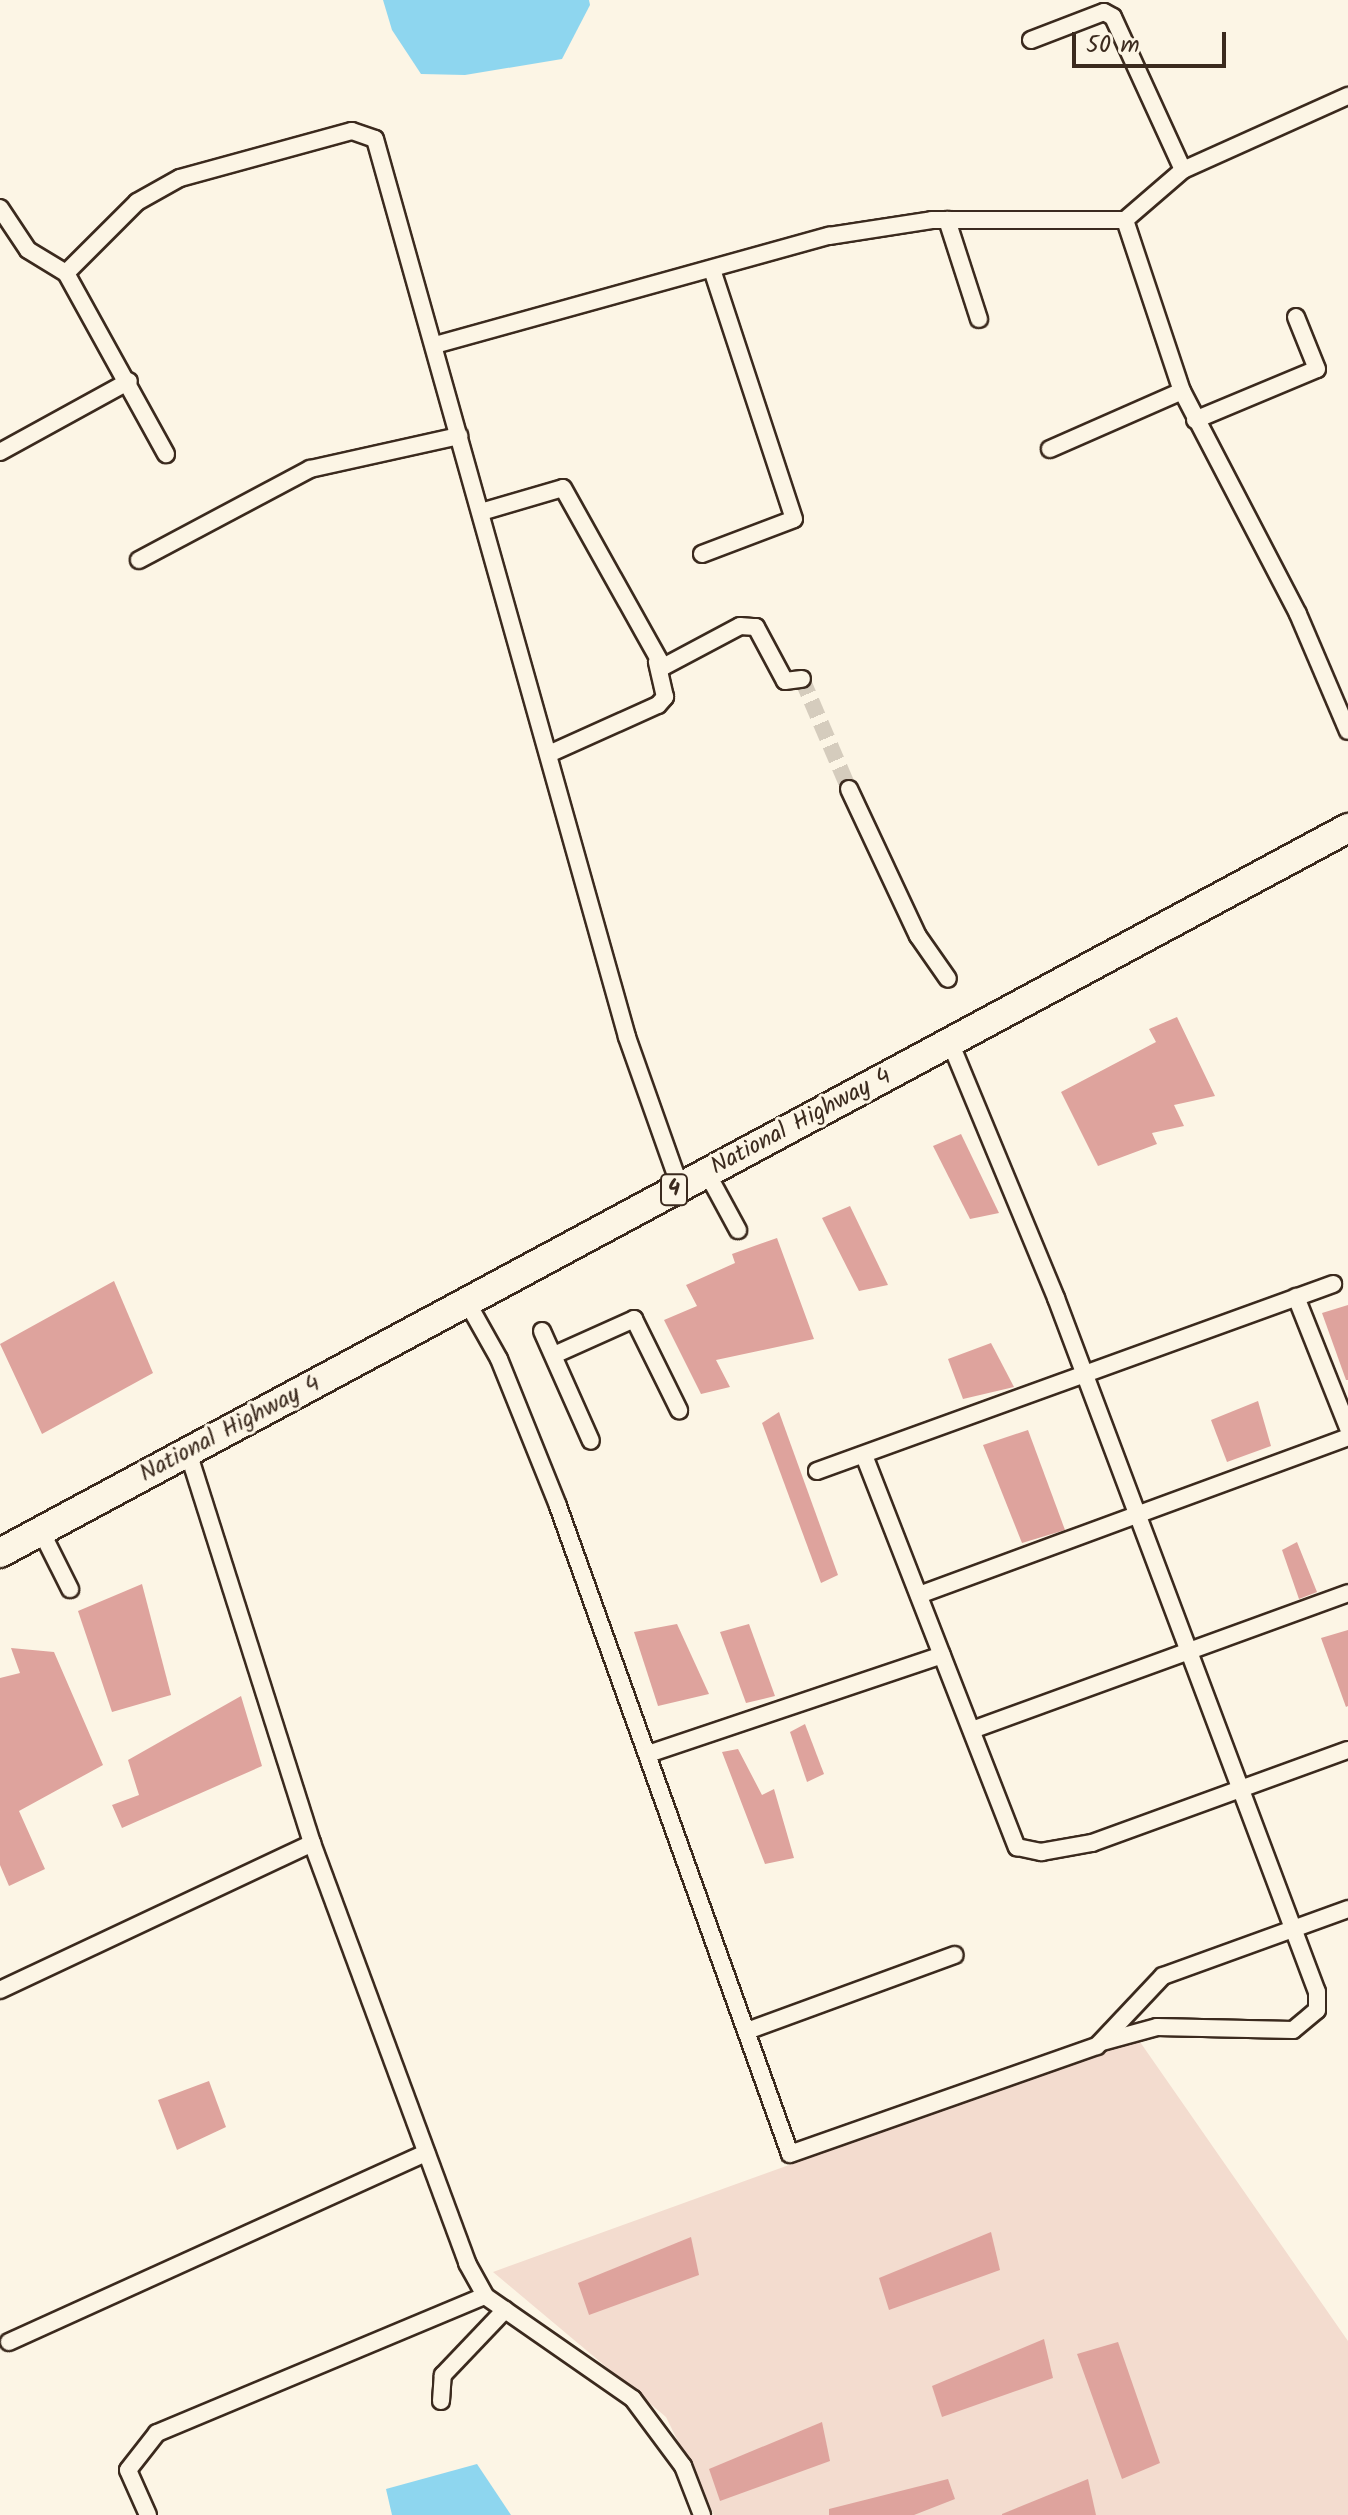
<!DOCTYPE html>
<html>
<head>
<meta charset="utf-8">
<style>
  body { margin:0 }
  #map { position:relative; width:1348px; height:2515px; overflow:hidden; background:#fcf5e5; font-family:Kalam,sans-serif }
  div>[style] { position:absolute }
  .built>* { inset:0; background:#f3dccf }
  .water>* { inset:0; background:#8ed6ef }
  .building>* { inset:0; background:#dea39d }
  .minor-tunnel>* { height:16px; margin-top:-8px; transform-origin:0; background:repeating-linear-gradient(90deg,#d5ccbd 0 16px,transparent 0 24px) }
  .roads { filter:drop-shadow(2px 0 #3b2a1e) drop-shadow(-2px 0 #3b2a1e) drop-shadow(0 2px #3b2a1e) drop-shadow(0 -2px #3b2a1e) }
  .minor>* { height:16px; margin:-8px; padding:0 8px; transform-origin:8px; border-radius:8px; background:#fcf5e5 }
  .trunk>* { height:28px; margin:-14px; padding:0 14px; transform-origin:14px; border-radius:14px; background:#fcf5e5 }
  span { translate:-50% -50%; white-space:nowrap; text-align:center; line-height:1.15; -webkit-text-stroke:6px #fcf5e5; paint-order:stroke }
  .shield-label span { padding:2px 6px; background:#fcf5e5; border:2px solid; border-radius:6px; -webkit-text-stroke-width:0 }
  .shield-label { font-size:22px; color:#3b2a1e; font-weight:700 }
  .street-label { font-size:24px; color:#3b2a1e }
  .scale { position:absolute; left:1072px; top:32px; width:154px; height:36px; box-sizing:border-box; border:4px solid #3b2a1e; border-top:0; padding-left:10px; font-size:24px; line-height:28px; white-space:nowrap; color:#3b2a1e; -webkit-text-stroke:6px #fcf5e5; paint-order:stroke }
</style>
</head>
<body>
<div id="map">
  <div class="built">
    <div style="clip-path:polygon(1138px 2039px,1348px 2341px,1348px 2515px,714px 2515px,666px 2417px,493px 2272px)"></div>
  </div>
  <div class="water">
    <div style="clip-path:polygon(383px 0,589px 0,590px 5px,562px 59px,465px 75px,421px 74px,392px 30px)"></div>
    <div style="clip-path:polygon(477px 2464px,511px 2515px,392px 2515px,386px 2489px)"></div>
  </div>
  <div class="building">
    <div style="clip-path:polygon(1177px 1017px,1215px 1096px,1174px 1105px,1184px 1126px,1152px 1133px,1157px 1144px,1098px 1166px,1061px 1092px,1156px 1042px,1149px 1029px)"></div>
    <div style="clip-path:polygon(961px 1134px,999px 1213px,970px 1219px,933px 1146px)"></div>
    <div style="clip-path:polygon(850px 1206px,888px 1285px,859px 1291px,822px 1218px)"></div>
    <div style="clip-path:polygon(777px 1238px,814px 1339px,716px 1360px,730px 1387px,701px 1394px,664px 1320px,697px 1306px,686px 1285px,735px 1263px,732px 1254px)"></div>
    <div style="clip-path:polygon(114px 1281px,153px 1373px,42px 1434px,0 1344px)"></div>
    <div style="clip-path:polygon(1348px 1305px,1348px 1380px,1346px 1380px,1322px 1313px)"></div>
    <div style="clip-path:polygon(991px 1343px,1014px 1387px,963px 1399px,948px 1359px)"></div>
    <div style="clip-path:polygon(1258px 1401px,1271px 1446px,1227px 1462px,1211px 1420px)"></div>
    <div style="clip-path:polygon(779px 1412px,838px 1575px,821px 1583px,762px 1423px)"></div>
    <div style="clip-path:polygon(1028px 1430px,1065px 1530px,1022px 1543px,983px 1445px)"></div>
    <div style="clip-path:polygon(1297px 1542px,1317px 1592px,1299px 1599px,1282px 1550px)"></div>
    <div style="clip-path:polygon(142px 1584px,171px 1695px,112px 1712px,78px 1611px)"></div>
    <div style="clip-path:polygon(677px 1624px,709px 1694px,658px 1706px,634px 1632px)"></div>
    <div style="clip-path:polygon(749px 1624px,775px 1696px,746px 1703px,720px 1632px)"></div>
    <div style="clip-path:polygon(1348px 1630px,1348px 1706px,1346px 1707px,1321px 1638px)"></div>
    <div style="clip-path:polygon(11px 1648px,54px 1652px,103px 1765px,19px 1811px,45px 1869px,9px 1886px,0 1865px,0 1678px,20px 1673px)"></div>
    <div style="clip-path:polygon(241px 1696px,262px 1766px,122px 1828px,112px 1805px,139px 1795px,128px 1760px)"></div>
    <div style="clip-path:polygon(805px 1724px,824px 1774px,807px 1782px,790px 1732px)"></div>
    <div style="clip-path:polygon(738px 1749px,762px 1795px,774px 1789px,794px 1858px,765px 1864px,722px 1752px)"></div>
    <div style="clip-path:polygon(209px 2081px,226px 2127px,177px 2150px,158px 2100px)"></div>
    <div style="clip-path:polygon(991px 2232px,1000px 2270px,889px 2310px,879px 2278px)"></div>
    <div style="clip-path:polygon(691px 2237px,699px 2275px,589px 2315px,578px 2283px)"></div>
    <div style="clip-path:polygon(1044px 2339px,1053px 2378px,942px 2417px,932px 2386px)"></div>
    <div style="clip-path:polygon(1118px 2342px,1160px 2463px,1122px 2479px,1077px 2354px)"></div>
    <div style="clip-path:polygon(822px 2422px,830px 2461px,720px 2501px,709px 2469px)"></div>
    <div style="clip-path:polygon(948px 2479px,955px 2499px,914px 2515px,829px 2515px,829px 2509px)"></div>
    <div style="clip-path:polygon(1088px 2479px,1096px 2515px,1002px 2515px,1002px 2514px)"></div>
  </div>
  <div class="minor-tunnel">
    <div style="left:802px;top:679px;width:120px;rotate:66.9deg"></div>
  </div>
  <div class="roads">
    <div class="minor">
      <div style="left:1031px;top:40px;width:78px;rotate:-21deg"></div>
      <div style="left:1104px;top:12px;width:10px;rotate:29deg"></div>
      <div style="left:1113px;top:17px;width:168px;rotate:65.4deg"></div>
      <div style="left:0;top:208px;width:50px;rotate:56.3deg"></div>
      <div style="left:28px;top:250px;width:44px;rotate:31.2deg"></div>
      <div style="left:66px;top:273px;width:100px;rotate:-45deg"></div>
      <div style="left:137px;top:202px;width:49px;rotate:-29.2deg"></div>
      <div style="left:180px;top:178px;width:178px;rotate:-15.3deg"></div>
      <div style="left:352px;top:131px;width:24px;rotate:19deg"></div>
      <div style="left:375px;top:139px;width:933px;rotate:74.32deg"></div>
      <div style="left:627px;top:1037px;width:159px;rotate:70.5deg"></div>
      <div style="left:947px;top:220px;width:104px;rotate:72.1deg"></div>
      <div style="left:1125px;top:220px;width:77px;rotate:-40.8deg"></div>
      <div style="left:1183px;top:170px;width:181px;rotate:-24.2deg"></div>
      <div style="left:66px;top:273px;width:207px;rotate:61.1deg"></div>
      <div style="left:435px;top:345px;width:409px;rotate:-15.5deg"></div>
      <div style="left:829px;top:236px;width:104px;rotate:-8.8deg"></div>
      <div style="left:932px;top:220px;width:193px"></div>
      <div style="left:1125px;top:220px;width:180px;rotate:71.6deg"></div>
      <div style="left:1182px;top:391px;width:251px;rotate:62.5deg"></div>
      <div style="left:1298px;top:614px;width:127px;rotate:66.9deg"></div>
      <div style="left:1195px;top:420px;width:132px;rotate:-22.7deg"></div>
      <div style="left:1317px;top:369px;width:56px;rotate:-112deg"></div>
      <div style="left:1050px;top:449px;width:144px;rotate:-23.7deg"></div>
      <div style="left:0;top:452px;width:147px;rotate:-28.8deg"></div>
      <div style="left:481px;top:512px;width:85px;rotate:-16.3deg"></div>
      <div style="left:563px;top:488px;width:205px;rotate:60.8deg"></div>
      <div style="left:663px;top:667px;width:87px;rotate:-28deg"></div>
      <div style="left:740px;top:626px;width:16px;rotate:4deg"></div>
      <div style="left:756px;top:627px;width:61px;rotate:61.8deg"></div>
      <div style="left:785px;top:681px;width:17px;rotate:-7deg"></div>
      <div style="left:702px;top:554px;width:98px;rotate:-20.8deg"></div>
      <div style="left:794px;top:519px;width:262px;rotate:-108.2deg"></div>
      <div style="left:139px;top:560px;width:194px;rotate:-28deg"></div>
      <div style="left:310px;top:469px;width:153px;rotate:-12.5deg"></div>
      <div style="left:551px;top:753px;width:117px;rotate:-24.2deg"></div>
      <div style="left:658px;top:705px;width:11px;rotate:-49deg"></div>
      <div style="left:665px;top:697px;width:36px;rotate:-103deg"></div>
      <div style="left:849px;top:789px;width:162px;rotate:64.9deg"></div>
      <div style="left:918px;top:936px;width:52px;rotate:55.1deg"></div>
      <div style="left:950px;top:1042px;width:277px;rotate:67.5deg"></div>
      <div style="left:1056px;top:1298px;width:741px;rotate:69.39deg"></div>
      <div style="left:1317px;top:1992px;width:18px;rotate:90deg"></div>
      <div style="left:1317px;top:2010px;width:31px;rotate:140deg"></div>
      <div style="left:1293px;top:2030px;width:136px;rotate:-178.7deg"></div>
      <div style="left:1157px;top:2027px;width:57px;rotate:164.7deg"></div>
      <div style="left:707px;top:1173px;width:65px;rotate:61.5deg"></div>
      <div style="left:1296px;top:1297px;width:141px;rotate:68.3deg"></div>
      <div style="left:467px;top:1302px;width:65px;rotate:60.7deg"></div>
      <div style="left:499px;top:1359px;width:158px;rotate:68.1deg"></div>
      <div style="left:558px;top:1506px;width:688px;rotate:70.3deg"></div>
      <div style="left:790px;top:2154px;width:325px;rotate:-19.4deg"></div>
      <div style="left:1097px;top:2046px;width:96px;rotate:-46.7deg"></div>
      <div style="left:1163px;top:1976px;width:197px;rotate:-19.9deg"></div>
      <div style="left:542px;top:1331px;width:120px;rotate:66deg"></div>
      <div style="left:554px;top:1355px;width:88px;rotate:-24.2deg"></div>
      <div style="left:634px;top:1319px;width:102px;rotate:63.7deg"></div>
      <div style="left:188px;top:1452px;width:410px;rotate:72.4deg"></div>
      <div style="left:312px;top:1843px;width:448px;rotate:69.7deg"></div>
      <div style="left:467px;top:2263px;width:38px;rotate:61deg"></div>
      <div style="left:485px;top:2296px;width:180px;rotate:34.8deg"></div>
      <div style="left:633px;top:2399px;width:84px;rotate:53.3deg"></div>
      <div style="left:683px;top:2466px;width:53px;rotate:68.8deg"></div>
      <div style="left:865px;top:1458px;width:418px;rotate:68.7deg"></div>
      <div style="left:1017px;top:1847px;width:25px;rotate:12deg"></div>
      <div style="left:1041px;top:1852px;width:52px;rotate:-10deg"></div>
      <div style="left:1092px;top:1843px;width:272px;rotate:-20deg"></div>
      <div style="left:817px;top:1471px;width:549px;rotate:-19.92deg"></div>
      <div style="left:41px;top:1531px;width:65px;rotate:63.4deg"></div>
      <div style="left:919px;top:1595px;width:457px;rotate:-20.2deg"></div>
      <div style="left:972px;top:1730px;width:400px;rotate:-20deg"></div>
      <div style="left:648px;top:1754px;width:310px;rotate:-18.6deg"></div>
      <div style="left:0;top:1990px;width:345px;rotate:-25.2deg"></div>
      <div style="left:747px;top:2031px;width:221px;rotate:-20.1deg"></div>
      <div style="left:9px;top:2342px;width:458px;rotate:-24.4deg"></div>
      <div style="left:441px;top:2401px;width:26px;rotate:-86deg"></div>
      <div style="left:443px;top:2375px;width:90px;rotate:-46.4deg"></div>
      <div style="left:148px;top:2515px;width:49px;rotate:-114deg"></div>
      <div style="left:128px;top:2470px;width:47px;rotate:-51.9deg"></div>
      <div style="left:157px;top:2433px;width:355px;rotate:-22.7deg"></div>
    </div>
    <div class="trunk">
      <div style="left:0;top:1553px;width:1531px;rotate:-28.27deg"></div>
    </div>
  </div>
  <div class="shield-label">
    <span style="left:674px;top:1190px">4</span>
  </div>
  <div class="street-label">
    <span style="left:801px;top:1122px;rotate:-28deg">National Highway 4</span>
    <span style="left:230px;top:1429px;rotate:-28deg">National Highway 4</span>
  </div>
  <div class="scale">50 m</div>
</div>
</body>
</html>
